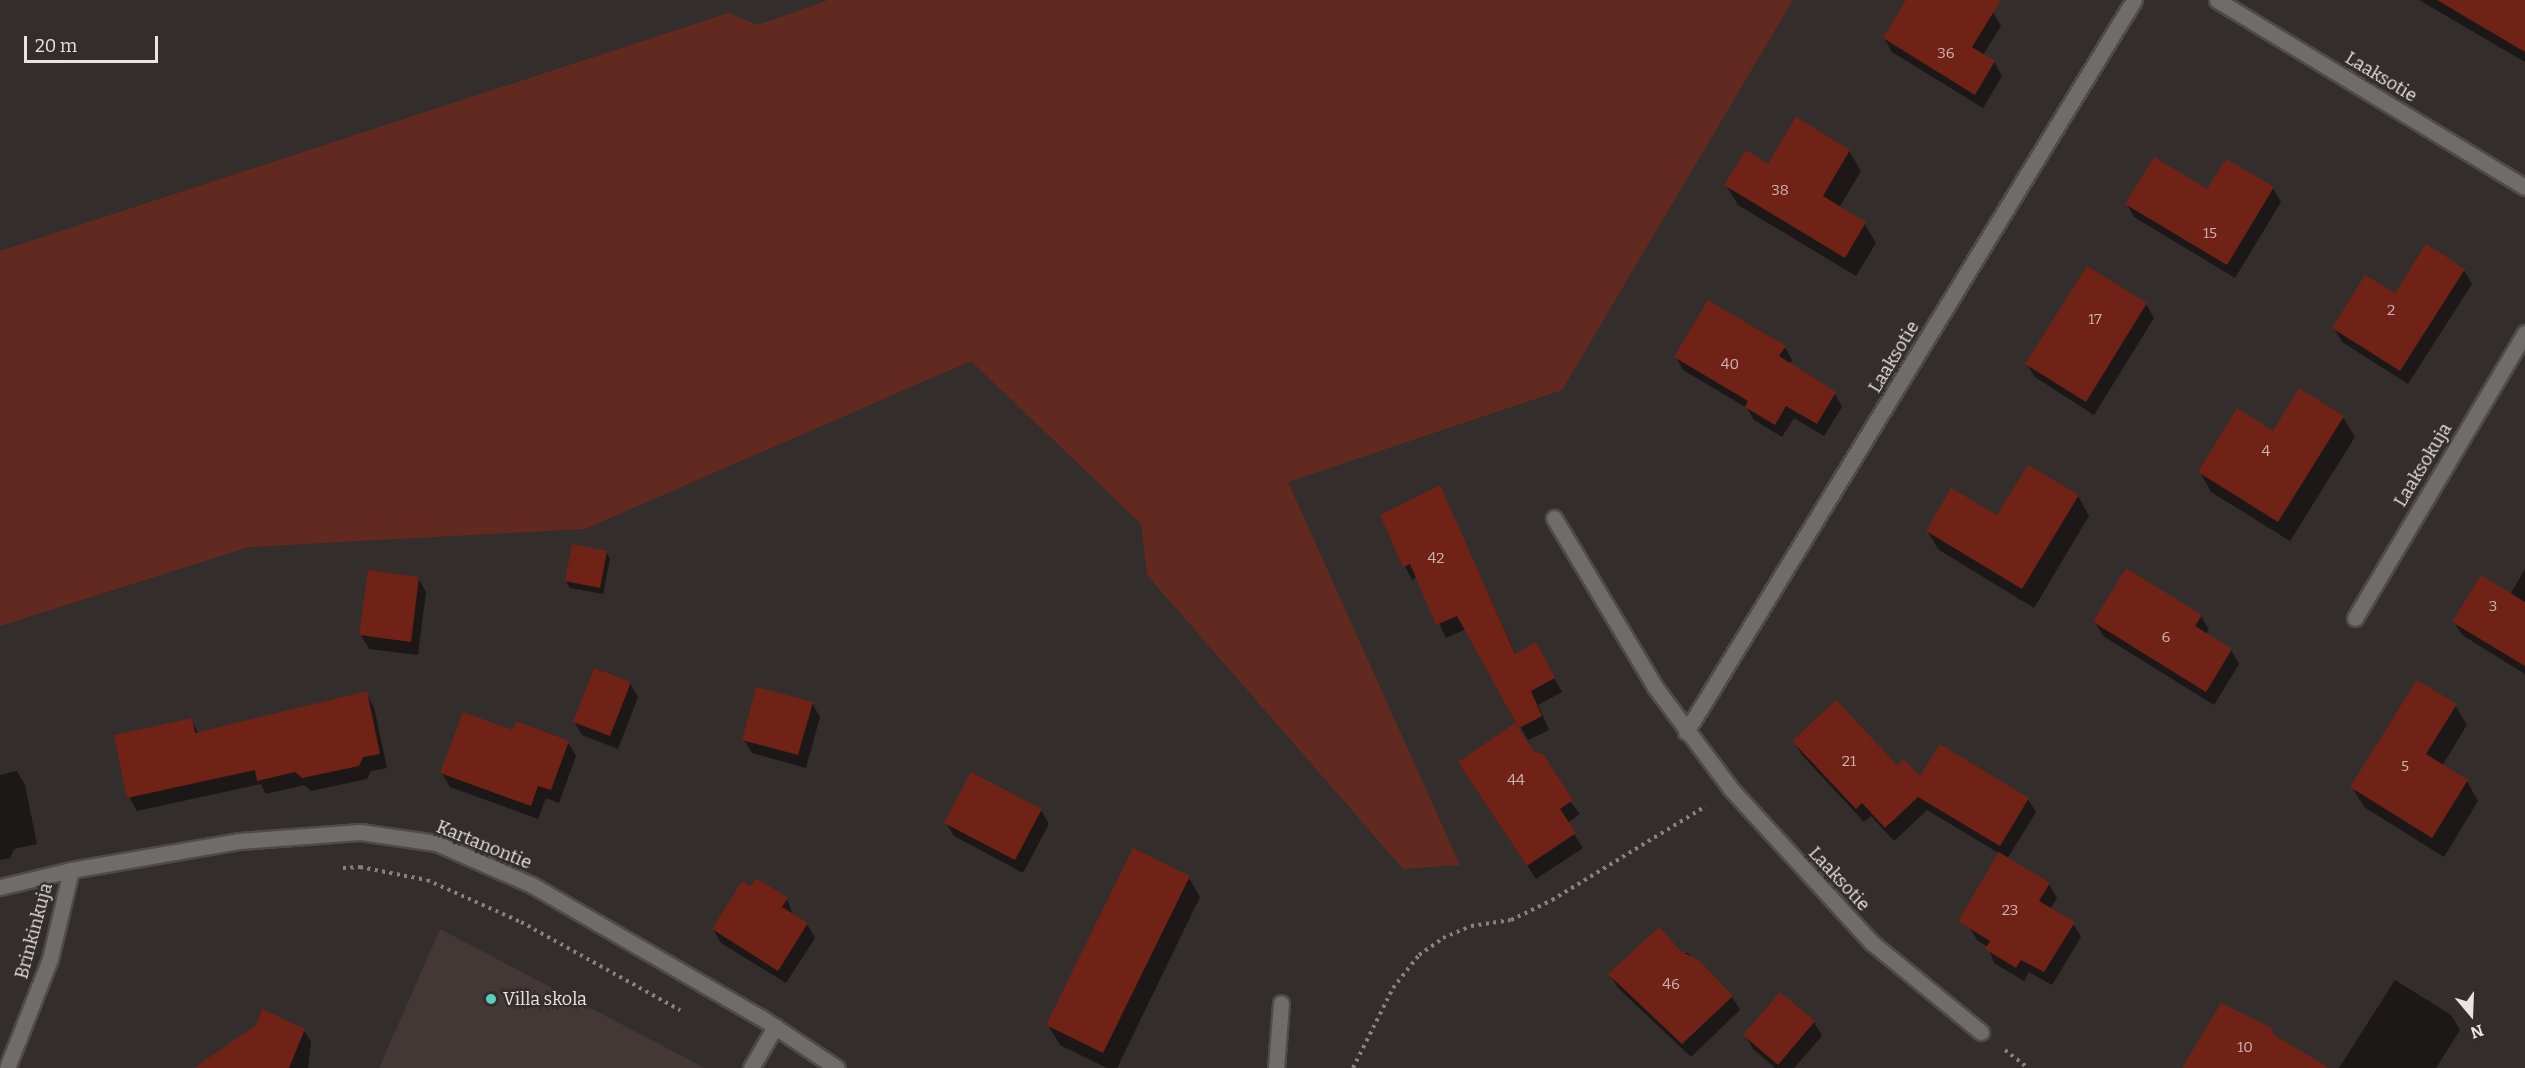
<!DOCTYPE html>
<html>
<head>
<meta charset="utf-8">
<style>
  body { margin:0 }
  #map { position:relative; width:2525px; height:1068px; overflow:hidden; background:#332d2c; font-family:Bitter,serif }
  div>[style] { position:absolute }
  .built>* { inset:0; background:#433836 }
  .green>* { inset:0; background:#61291f }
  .shadow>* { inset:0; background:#0007 }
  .building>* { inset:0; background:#712217 }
  .path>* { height:4px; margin-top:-2px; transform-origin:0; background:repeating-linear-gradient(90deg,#878180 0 3px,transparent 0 7.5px) }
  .roads { filter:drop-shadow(2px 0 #504a49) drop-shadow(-2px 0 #504a49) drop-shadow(0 2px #504a49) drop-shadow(0 -2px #504a49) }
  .service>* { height:15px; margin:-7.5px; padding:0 7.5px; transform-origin:7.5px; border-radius:7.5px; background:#6f6c6c }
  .minor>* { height:15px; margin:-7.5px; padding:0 7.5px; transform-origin:7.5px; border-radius:7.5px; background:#6f6c6c }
  .dots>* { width:16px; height:16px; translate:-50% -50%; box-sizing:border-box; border:3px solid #332d2c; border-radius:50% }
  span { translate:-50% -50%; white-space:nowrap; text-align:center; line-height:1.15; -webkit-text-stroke:4.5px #332d2c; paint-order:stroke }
  .number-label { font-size:15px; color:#cab4b0 }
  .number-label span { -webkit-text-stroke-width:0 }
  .street-label { font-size:18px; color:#e8e4e3 }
  .poi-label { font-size:18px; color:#e8e4e3 }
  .left { translate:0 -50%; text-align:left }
  .north { position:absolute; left:2441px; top:984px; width:60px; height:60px; -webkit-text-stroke:4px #332d2c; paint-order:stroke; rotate:161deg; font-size:16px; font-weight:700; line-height:24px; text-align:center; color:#e8e4e3 }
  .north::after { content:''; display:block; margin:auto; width:21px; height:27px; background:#e8e4e3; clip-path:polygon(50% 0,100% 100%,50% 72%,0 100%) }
  .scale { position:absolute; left:24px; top:36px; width:134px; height:27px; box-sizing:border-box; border:3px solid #e8e4e3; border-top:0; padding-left:8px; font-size:18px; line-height:21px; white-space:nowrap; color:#e8e4e3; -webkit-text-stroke:4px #332d2c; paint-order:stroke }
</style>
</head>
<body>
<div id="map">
  <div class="built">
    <div style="clip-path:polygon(440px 929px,705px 1068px,379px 1068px)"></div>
  </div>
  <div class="green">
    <div style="clip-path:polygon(828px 0,1793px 0,1562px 390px,1288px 482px,1460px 865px,1403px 869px,1147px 575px,1141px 524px,971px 361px,585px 529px,249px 547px,0 626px,0 251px,728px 13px,758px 25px)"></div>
  </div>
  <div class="shadow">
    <div style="clip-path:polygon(1908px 0,1973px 0,1993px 12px,2001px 26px,1983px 55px,1994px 62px,2002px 76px,1983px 108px,1892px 52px,1884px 38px)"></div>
    <div style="clip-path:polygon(2419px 0,2525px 0,2525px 62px)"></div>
    <div style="clip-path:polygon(1849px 151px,1861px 171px,1839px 208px,1864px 223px,1876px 243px,1856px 276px,1738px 205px,1726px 185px,1769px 166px)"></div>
    <div style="clip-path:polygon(2273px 188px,2281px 202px,2235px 278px,2134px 217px,2127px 204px,2208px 191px)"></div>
    <div style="clip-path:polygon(2088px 268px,2146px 304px,2154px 318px,2094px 415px,2035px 377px,2027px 364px)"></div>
    <div style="clip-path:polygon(2464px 270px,2472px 284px,2408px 384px,2342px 342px,2334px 328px,2395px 295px)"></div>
    <div style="clip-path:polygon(1785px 347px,1792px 360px,1790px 364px,1835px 394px,1842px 407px,1824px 436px,1794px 418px,1782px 437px,1754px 420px,1747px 408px,1683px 370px,1676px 357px)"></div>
    <div style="clip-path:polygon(2343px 417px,2355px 437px,2290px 541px,2211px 492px,2200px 472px)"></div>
    <div style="clip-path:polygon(1439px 487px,1516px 655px,1535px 644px,1562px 692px,1538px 705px,1549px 730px,1528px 740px,1466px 629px,1446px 638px,1417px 577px,1412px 580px,1405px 566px)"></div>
    <div style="clip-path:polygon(2078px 496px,2089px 516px,2034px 608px,1939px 550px,1927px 531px)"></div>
    <div style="clip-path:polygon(606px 552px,610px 559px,603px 594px,570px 588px,566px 581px)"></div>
    <div style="clip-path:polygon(2525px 569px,2525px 674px,2462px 635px,2454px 622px,2510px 595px)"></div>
    <div style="clip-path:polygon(418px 578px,426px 592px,418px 655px,369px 649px,361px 635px)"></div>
    <div style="clip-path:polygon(2201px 616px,2209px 630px,2206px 634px,2231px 650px,2239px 664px,2214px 705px,2103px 636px,2095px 622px)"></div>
    <div style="clip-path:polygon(630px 683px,638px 697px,618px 749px,582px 735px,574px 721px)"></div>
    <div style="clip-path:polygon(366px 693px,374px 707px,387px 768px,371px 771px,367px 779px,311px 791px,304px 785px,266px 794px,261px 784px,137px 811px,129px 797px,191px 720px,199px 734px)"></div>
    <div style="clip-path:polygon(812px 703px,820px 717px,806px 768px,752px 753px,744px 740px)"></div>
    <div style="clip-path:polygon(2455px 705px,2467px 725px,2442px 766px,2467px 781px,2478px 801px,2444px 857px,2364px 807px,2352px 787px)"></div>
    <div style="clip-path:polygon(513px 732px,568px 742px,576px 756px,559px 803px,546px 798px,538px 819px,450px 787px,442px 773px)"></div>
    <div style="clip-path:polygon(1794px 741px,1897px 767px,1920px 778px,2028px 799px,2036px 812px,2007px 859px,2049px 884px,2057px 898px,2050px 910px,2073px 923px,2081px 937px,2052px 985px,2029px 972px,2024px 981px,1994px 963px,1988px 947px,1977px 940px,1969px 926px,2000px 854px,1927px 810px,1894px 841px,1871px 816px,1864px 822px,1802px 755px)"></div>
    <div style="clip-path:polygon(1533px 754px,1580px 814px,1567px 823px,1583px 848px,1536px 879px,1468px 776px)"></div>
    <div style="clip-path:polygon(17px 771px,25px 785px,37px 844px,14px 849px,10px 858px,0 860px,0 775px)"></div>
    <div style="clip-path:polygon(1041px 810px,1049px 824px,1023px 873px,954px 836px,946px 823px)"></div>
    <div style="clip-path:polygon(1189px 878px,1200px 897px,1117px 1068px,1107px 1068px,1060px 1045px,1048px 1025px)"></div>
    <div style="clip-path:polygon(751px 889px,787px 899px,793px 915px,807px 924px,815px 938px,786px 983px,721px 943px,713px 929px)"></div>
    <div style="clip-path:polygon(1682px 953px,1688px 953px,1732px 997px,1740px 1010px,1691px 1057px,1618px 988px,1610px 974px)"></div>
    <div style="clip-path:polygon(2395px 980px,2451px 1015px,2460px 1030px,2436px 1068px,2339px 1068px)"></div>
    <div style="clip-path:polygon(1814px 1022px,1822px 1036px,1794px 1068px,1775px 1068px,1753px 1049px,1745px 1035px)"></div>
    <div style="clip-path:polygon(257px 1026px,304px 1030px,311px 1042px,308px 1068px,230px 1068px,226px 1046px)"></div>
  </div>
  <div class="building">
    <div style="clip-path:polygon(1906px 0,2001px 0,1972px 47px,1995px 61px,1975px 95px,1883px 38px)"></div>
    <div style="clip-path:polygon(2437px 0,2525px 0,2525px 52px)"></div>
    <div style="clip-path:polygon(1796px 117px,1850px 150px,1823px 196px,1866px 222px,1845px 258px,1724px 185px,1746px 150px,1768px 164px)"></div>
    <div style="clip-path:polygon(2154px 157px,2207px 189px,2226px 159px,2274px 187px,2227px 265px,2125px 204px)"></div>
    <div style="clip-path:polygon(2426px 244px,2465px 269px,2400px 371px,2332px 328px,2365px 275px,2395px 293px)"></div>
    <div style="clip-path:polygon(2087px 266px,2147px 303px,2086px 402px,2025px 364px)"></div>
    <div style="clip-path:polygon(1708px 300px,1786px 346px,1779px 356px,1836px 392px,1817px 424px,1786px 406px,1775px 425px,1745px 407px,1748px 401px,1674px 357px)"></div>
    <div style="clip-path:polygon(2299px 388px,2344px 416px,2278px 522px,2198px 472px,2237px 408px,2273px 431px)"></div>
    <div style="clip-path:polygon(2028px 465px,2079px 495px,2022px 589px,1926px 531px,1951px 488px,1997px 515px)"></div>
    <div style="clip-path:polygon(1440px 485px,1515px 654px,1536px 642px,1555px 678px,1531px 691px,1542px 716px,1519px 728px,1457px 616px,1436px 625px,1410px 564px,1403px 567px,1380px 515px)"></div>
    <div style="clip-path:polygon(572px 544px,607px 551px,600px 588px,565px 581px)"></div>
    <div style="clip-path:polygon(2126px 568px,2202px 615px,2195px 626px,2232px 649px,2206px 692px,2093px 622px)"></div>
    <div style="clip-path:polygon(368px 570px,419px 577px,411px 642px,359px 635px)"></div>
    <div style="clip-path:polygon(2481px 575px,2525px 602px,2525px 666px,2452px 622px)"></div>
    <div style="clip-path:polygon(594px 668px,631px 682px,610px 736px,573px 722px)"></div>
    <div style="clip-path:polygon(2417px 680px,2457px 704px,2426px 754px,2468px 780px,2432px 838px,2350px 787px)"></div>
    <div style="clip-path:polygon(756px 687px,813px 702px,798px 755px,742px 740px)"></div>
    <div style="clip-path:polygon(367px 691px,380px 754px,363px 757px,359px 766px,302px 778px,295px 772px,257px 781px,255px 770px,127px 798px,114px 735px,192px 718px,195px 733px)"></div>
    <div style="clip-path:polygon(1836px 700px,1897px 765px,1904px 759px,1920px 776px,1940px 744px,2029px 798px,2000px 846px,1918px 797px,1885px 828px,1862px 803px,1856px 809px,1792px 741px)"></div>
    <div style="clip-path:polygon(463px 712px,513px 730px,516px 721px,569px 741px,551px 790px,538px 786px,531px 806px,440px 773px)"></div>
    <div style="clip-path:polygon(1515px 723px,1534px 752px,1543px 754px,1573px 800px,1560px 809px,1576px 833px,1527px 866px,1458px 762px)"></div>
    <div style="clip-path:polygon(971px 772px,1042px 809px,1015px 860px,944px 823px)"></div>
    <div style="clip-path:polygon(1133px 848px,1190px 876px,1103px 1053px,1046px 1025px)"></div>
    <div style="clip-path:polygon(1999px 852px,2050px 883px,2039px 901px,2075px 922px,2044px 972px,2021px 960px,2016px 968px,1985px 949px,1990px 941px,1958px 921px)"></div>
    <div style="clip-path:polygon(756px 878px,788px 898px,782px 907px,808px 923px,778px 971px,712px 929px,742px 881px,750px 887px)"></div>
    <div style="clip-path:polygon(1659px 927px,1682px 952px,1700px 961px,1733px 996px,1682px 1044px,1608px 974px)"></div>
    <div style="clip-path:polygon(1780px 992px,1815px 1021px,1778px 1065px,1743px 1035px)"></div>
    <div style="clip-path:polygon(2221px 1003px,2272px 1028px,2273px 1034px,2329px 1068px,2182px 1068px)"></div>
    <div style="clip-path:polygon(262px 1009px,305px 1029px,289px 1068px,194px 1068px,256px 1025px)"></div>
  </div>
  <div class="path">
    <div style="left:343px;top:868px;width:17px;rotate:-3deg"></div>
    <div style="left:360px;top:867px;width:68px;rotate:11deg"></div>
    <div style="left:427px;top:880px;width:103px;rotate:24.1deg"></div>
    <div style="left:521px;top:922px;width:182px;rotate:29deg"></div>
    <div style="left:2005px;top:1050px;width:29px;rotate:38deg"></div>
    <div style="left:1353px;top:1068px;width:89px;rotate:-63.4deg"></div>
    <div style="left:1393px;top:988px;width:42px;rotate:-51.8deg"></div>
    <div style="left:1419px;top:955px;width:29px;rotate:-35deg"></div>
    <div style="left:1443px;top:938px;width:30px;rotate:-23deg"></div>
    <div style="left:1471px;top:926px;width:40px;rotate:-8.5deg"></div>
    <div style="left:1511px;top:920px;width:46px;rotate:-26deg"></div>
    <div style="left:1552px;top:900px;width:180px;rotate:-31.4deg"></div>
  </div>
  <div class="roads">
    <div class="service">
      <div style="left:751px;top:1068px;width:48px;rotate:-59.7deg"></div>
    </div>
    <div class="minor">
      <div style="left:2217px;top:0;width:360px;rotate:31.3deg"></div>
      <div style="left:1554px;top:518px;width:197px;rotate:59.1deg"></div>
      <div style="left:1655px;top:687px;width:127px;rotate:53.3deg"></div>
      <div style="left:1731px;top:789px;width:207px;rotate:47.5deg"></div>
      <div style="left:1871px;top:942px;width:142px;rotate:39.3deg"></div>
      <div style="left:2355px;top:618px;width:332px;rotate:-59.2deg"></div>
      <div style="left:1686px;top:732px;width:858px;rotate:-58.53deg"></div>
      <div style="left:0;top:887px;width:73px;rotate:-13.5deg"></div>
      <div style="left:71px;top:870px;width:170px;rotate:-9.8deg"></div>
      <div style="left:239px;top:841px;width:121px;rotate:-4.3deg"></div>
      <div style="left:360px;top:832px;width:77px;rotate:8.2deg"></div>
      <div style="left:436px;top:843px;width:105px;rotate:23.6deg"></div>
      <div style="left:532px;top:885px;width:263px;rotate:30.1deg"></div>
      <div style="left:760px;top:1017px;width:92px;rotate:33.5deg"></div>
      <div style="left:7px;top:1068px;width:117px;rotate:-68.5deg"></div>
      <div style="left:50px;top:959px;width:91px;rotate:-76.7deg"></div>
      <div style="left:1276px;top:1068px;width:65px;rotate:-85.6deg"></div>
    </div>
  </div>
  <div class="dots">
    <div style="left:491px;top:999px;background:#5bcebb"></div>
  </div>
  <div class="number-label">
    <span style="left:1946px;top:54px">36</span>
    <span style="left:1780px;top:191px">38</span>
    <span style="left:2210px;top:234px">15</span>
    <span style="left:2391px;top:311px">2</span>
    <span style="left:2095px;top:320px">17</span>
    <span style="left:1730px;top:365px">40</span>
    <span style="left:2266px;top:452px">4</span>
    <span style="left:1436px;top:559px">42</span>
    <span style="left:2493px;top:607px">3</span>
    <span style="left:2166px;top:638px">6</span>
    <span style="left:1849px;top:762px">21</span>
    <span style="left:2405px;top:767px">5</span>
    <span style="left:1516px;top:781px">44</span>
    <span style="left:2010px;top:911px">23</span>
    <span style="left:1671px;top:985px">46</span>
    <span style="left:2245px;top:1048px">10</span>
  </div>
  <div class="street-label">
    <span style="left:2381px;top:77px;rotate:31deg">Laaksotie</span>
    <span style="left:1894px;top:357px;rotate:-59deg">Laaksotie</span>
    <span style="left:2423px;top:465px;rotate:-59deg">Laaksokuja</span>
    <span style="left:484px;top:845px;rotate:22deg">Kartanontie</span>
    <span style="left:1839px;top:879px;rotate:47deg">Laaksotie</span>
    <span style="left:34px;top:931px;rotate:-75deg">Brinkinkuja</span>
  </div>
  <div class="poi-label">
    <span class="left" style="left:503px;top:999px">Villa skola</span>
  </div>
  <div class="north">N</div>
  <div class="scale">20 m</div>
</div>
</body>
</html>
